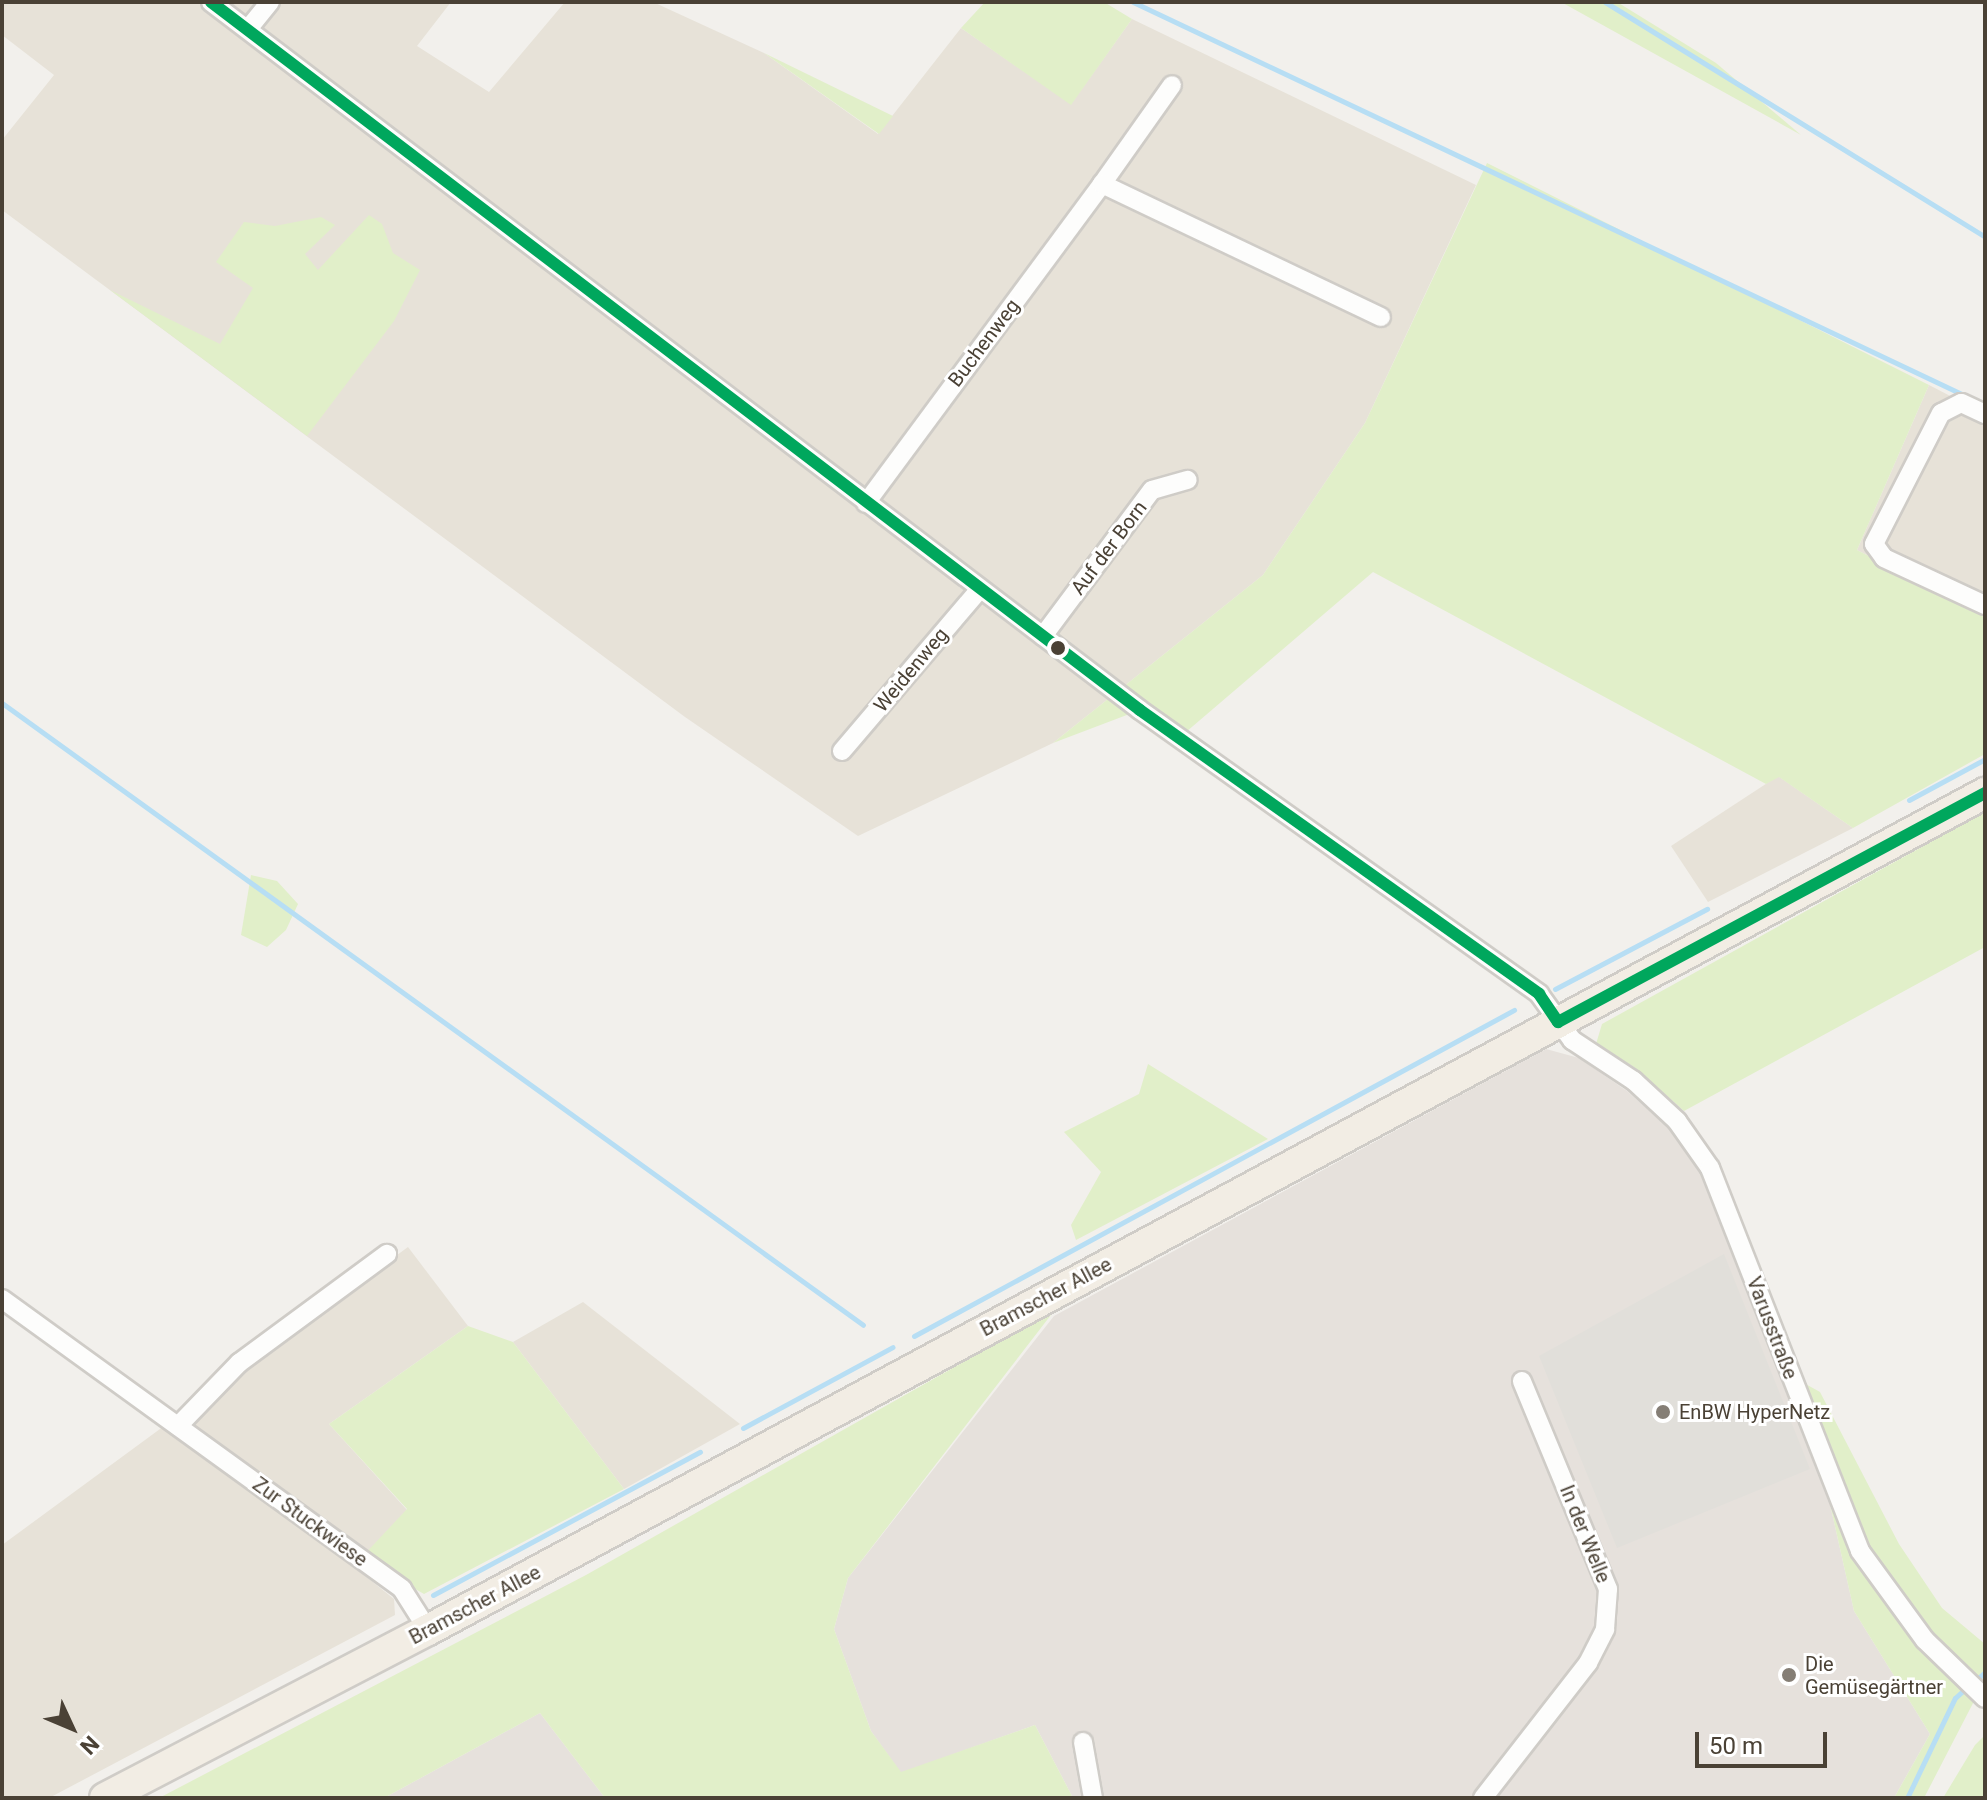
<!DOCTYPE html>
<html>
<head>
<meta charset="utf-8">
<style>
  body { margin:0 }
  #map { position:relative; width:1987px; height:1800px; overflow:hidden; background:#f2f0ec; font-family:Roboto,sans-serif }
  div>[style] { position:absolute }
  .residential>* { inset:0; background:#e7e2d8 }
  .industrial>* { inset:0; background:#e6e1dc }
  .green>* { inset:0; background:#e1efc9 }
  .parking>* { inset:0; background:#e1dfda }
  .stream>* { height:5px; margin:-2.5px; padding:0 2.5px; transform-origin:2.5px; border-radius:2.5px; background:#b7def4 }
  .roads { filter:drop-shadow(2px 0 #cfccc7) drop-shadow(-2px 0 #cfccc7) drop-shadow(0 2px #cfccc7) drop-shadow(0 -2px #cfccc7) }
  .street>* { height:18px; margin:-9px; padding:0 9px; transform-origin:9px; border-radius:9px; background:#fdfdfc }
  .primary>* { height:30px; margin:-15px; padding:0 15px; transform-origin:15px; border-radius:15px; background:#f2ede4 }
  .bus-1>* { height:12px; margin:-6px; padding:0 6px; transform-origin:6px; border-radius:6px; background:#00a75d }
  .dots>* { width:22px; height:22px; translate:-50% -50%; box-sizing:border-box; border:4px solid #fff; border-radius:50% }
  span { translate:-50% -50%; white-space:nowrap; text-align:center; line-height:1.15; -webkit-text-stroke:6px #fff; paint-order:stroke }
  .street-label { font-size:20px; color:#4a4135 }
  .poi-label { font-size:20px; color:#4a4135 }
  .left { translate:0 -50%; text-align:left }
  .frame { position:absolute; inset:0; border:4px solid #4a4135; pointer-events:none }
  .north { position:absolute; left:32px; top:1688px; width:80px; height:80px; -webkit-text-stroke:6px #fff; paint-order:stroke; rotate:134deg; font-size:22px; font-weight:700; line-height:32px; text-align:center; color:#4a4135 }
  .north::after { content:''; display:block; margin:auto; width:28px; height:36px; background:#4a4135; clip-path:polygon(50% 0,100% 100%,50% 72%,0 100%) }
  .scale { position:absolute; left:1695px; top:1732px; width:132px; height:36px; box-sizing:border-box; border:4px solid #4a4135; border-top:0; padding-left:10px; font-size:24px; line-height:28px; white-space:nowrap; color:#4a4135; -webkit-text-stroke:6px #fff; paint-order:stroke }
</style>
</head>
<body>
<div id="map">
  <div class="residential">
    <div style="clip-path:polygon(2px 2px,451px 2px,417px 46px,489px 92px,565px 2px,653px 2px,764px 53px,878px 134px,961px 28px,1071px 104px,1132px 19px,1476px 185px,1365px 423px,1263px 575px,1053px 743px,858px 836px,685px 717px,2px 210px,2px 140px,54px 75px,2px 35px)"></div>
    <div style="clip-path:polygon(1929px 385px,1985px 414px,1985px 616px,1857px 550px)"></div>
    <div style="clip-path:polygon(1778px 776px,1853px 828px,1708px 902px,1671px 846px)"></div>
    <div style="clip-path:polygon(408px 1247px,468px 1326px,329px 1424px,407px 1510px,354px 1567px,394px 1599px,395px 1615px,49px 1798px,2px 1798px,2px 1545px)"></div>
    <div style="clip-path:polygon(583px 1302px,740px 1424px,624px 1489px,513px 1342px)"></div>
  </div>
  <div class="industrial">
    <div style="clip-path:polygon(1546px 1049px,1579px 1058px,1627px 1091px,1675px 1134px,1701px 1173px,1823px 1473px,1854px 1611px,1930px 1734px,1894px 1798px,1073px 1798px,1035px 1725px,901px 1773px,871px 1731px,834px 1629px,848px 1578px,1054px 1316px)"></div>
    <div style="clip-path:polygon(540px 1713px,605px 1798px,384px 1798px)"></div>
  </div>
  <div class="green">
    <div style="clip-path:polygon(985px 2px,1104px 2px,1132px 19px,1071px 105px,961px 28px)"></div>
    <div style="clip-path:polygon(1561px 2px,1617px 2px,1716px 63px,1801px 135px)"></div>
    <div style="clip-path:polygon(764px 53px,893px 116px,879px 134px)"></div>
    <div style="clip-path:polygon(1487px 163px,1929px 385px,1857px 550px,1985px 616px,1985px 754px,1853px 828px,1779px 777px,1766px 784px,1373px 572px,1179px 738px,1140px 710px,1053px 743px,1263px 575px,1365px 423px)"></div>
    <div style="clip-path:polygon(369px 215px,382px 224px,393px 253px,420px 270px,394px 321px,307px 436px,110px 290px,220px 344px,253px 288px,216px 262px,244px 222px,275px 226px,321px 217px,335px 225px,305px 254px,318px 270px)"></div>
    <div style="clip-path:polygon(1985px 812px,1985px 947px,1684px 1111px,1634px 1067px,1596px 1044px,1602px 1024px)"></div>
    <div style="clip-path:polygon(251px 875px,277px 881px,298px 904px,286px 930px,267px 947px,241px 935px)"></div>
    <div style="clip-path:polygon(1148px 1064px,1268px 1139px,1076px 1240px,1071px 1225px,1101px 1172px,1064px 1132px,1139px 1094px)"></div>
    <div style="clip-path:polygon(1054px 1311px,848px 1578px,834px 1629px,871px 1731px,901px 1772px,1035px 1725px,1073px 1798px,605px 1798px,540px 1713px,384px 1798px,159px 1798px,586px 1575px)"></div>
    <div style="clip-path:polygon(468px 1326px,513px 1342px,624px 1489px,424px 1594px,361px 1558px,407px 1509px,329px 1424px)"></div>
    <div style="clip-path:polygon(1802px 1382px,1820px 1392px,1899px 1544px,1942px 1608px,1985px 1644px,1985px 1680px,1924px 1798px,1894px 1798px,1930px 1734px,1854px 1611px,1823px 1473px,1836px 1464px)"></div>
    <div style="clip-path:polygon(1985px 1735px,1985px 1798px,1943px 1798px,1975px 1745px)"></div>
  </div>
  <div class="parking">
    <div style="clip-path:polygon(1724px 1254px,1810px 1469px,1617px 1548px,1539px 1356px)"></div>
  </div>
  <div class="stream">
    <div style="left:1133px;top:2px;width:919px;rotate:25.31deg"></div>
    <div style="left:1605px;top:2px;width:447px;rotate:31.7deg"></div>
    <div style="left:2px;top:703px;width:1062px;rotate:35.84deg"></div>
    <div style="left:1909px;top:800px;width:86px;rotate:-28.3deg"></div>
    <div style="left:1555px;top:989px;width:172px;rotate:-27.8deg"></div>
    <div style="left:914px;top:1336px;width:683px;rotate:-28.52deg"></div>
    <div style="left:743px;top:1428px;width:170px;rotate:-28.4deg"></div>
    <div style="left:433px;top:1595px;width:303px;rotate:-28.2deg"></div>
    <div style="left:1974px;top:1682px;width:15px;rotate:-42deg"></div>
    <div style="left:1907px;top:1798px;width:111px;rotate:-64.4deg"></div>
    <div style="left:1955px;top:1698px;width:15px;rotate:-42deg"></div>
  </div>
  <div class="roads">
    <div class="street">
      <div style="left:211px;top:2px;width:1168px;rotate:37.31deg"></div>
      <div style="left:1140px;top:710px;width:490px;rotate:35.4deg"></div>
      <div style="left:1539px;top:994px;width:57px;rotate:54.3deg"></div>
      <div style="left:1572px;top:1040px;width:74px;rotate:33.5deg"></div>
      <div style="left:1634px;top:1081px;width:59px;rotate:42.9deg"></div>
      <div style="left:1677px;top:1121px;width:57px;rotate:54.9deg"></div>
      <div style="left:1710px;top:1168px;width:411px;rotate:68.6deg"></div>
      <div style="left:1860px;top:1551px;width:110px;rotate:53.9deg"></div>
      <div style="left:1925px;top:1640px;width:83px;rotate:44deg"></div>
      <div style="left:248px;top:29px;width:35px;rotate:-51deg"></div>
      <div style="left:1102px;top:184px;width:121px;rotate:-54.7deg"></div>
      <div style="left:1985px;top:414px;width:26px;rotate:-155deg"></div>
      <div style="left:1961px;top:403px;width:22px;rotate:153deg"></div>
      <div style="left:1941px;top:413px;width:147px;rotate:117.1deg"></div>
      <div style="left:1874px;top:544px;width:17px;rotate:54deg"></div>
      <div style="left:1884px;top:558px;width:111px;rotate:25deg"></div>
      <div style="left:866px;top:503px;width:397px;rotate:-53.5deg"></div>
      <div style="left:1102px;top:184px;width:309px;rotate:25.5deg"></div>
      <div style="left:1043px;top:636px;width:182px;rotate:-53.3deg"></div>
      <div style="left:1152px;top:490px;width:37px;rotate:-16deg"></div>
      <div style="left:842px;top:751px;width:213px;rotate:-49.6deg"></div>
      <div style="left:2px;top:1299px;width:494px;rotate:35.9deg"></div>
      <div style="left:402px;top:1589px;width:49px;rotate:57.6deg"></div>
      <div style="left:178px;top:1426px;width:88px;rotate:-45.9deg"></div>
      <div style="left:239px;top:1363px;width:184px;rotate:-36.4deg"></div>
      <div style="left:1083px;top:1742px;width:57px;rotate:79.9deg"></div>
      <div style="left:1483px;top:1798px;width:171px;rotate:-52.1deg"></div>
      <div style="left:1588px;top:1663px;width:38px;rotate:-63deg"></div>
      <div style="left:1605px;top:1629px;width:40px;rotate:-85.7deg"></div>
      <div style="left:1608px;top:1589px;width:225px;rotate:-112.5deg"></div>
    </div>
    <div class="primary">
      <div style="left:105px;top:1798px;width:364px;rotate:-27.5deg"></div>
      <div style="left:428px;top:1630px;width:1768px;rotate:-28.26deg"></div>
    </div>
  </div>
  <div class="bus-1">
    <div style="left:211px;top:2px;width:1168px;rotate:37.31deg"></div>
    <div style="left:1140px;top:710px;width:490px;rotate:35.4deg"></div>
    <div style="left:1539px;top:994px;width:34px;rotate:56deg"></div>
    <div style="left:1558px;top:1022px;width:485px;rotate:-28.2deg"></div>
  </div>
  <div class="dots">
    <div style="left:1058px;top:648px;background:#4a4135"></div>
    <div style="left:1663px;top:1412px;background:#857e75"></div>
    <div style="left:1789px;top:1675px;background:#857e75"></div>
  </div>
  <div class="street-label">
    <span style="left:984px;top:343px;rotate:-53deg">Buchenweg</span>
    <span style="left:1109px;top:548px;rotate:-53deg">Auf der Born</span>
    <span style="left:911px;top:670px;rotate:-50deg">Weidenweg</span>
    <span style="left:1046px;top:1297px;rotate:-28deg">Bramscher Allee</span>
    <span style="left:1772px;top:1328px;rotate:69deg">Varusstraße</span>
    <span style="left:310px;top:1522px;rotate:36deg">Zur Stuckwiese</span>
    <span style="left:1585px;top:1534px;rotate:68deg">In der Welle</span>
    <span style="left:475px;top:1605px;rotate:-28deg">Bramscher Allee</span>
  </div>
  <div class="poi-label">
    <span class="left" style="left:1679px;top:1412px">EnBW HyperNetz</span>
    <span class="left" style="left:1805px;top:1676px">Die<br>Gemüsegärtner</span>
  </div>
  <div class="frame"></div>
  <div class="north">N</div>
  <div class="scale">50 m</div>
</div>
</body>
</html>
